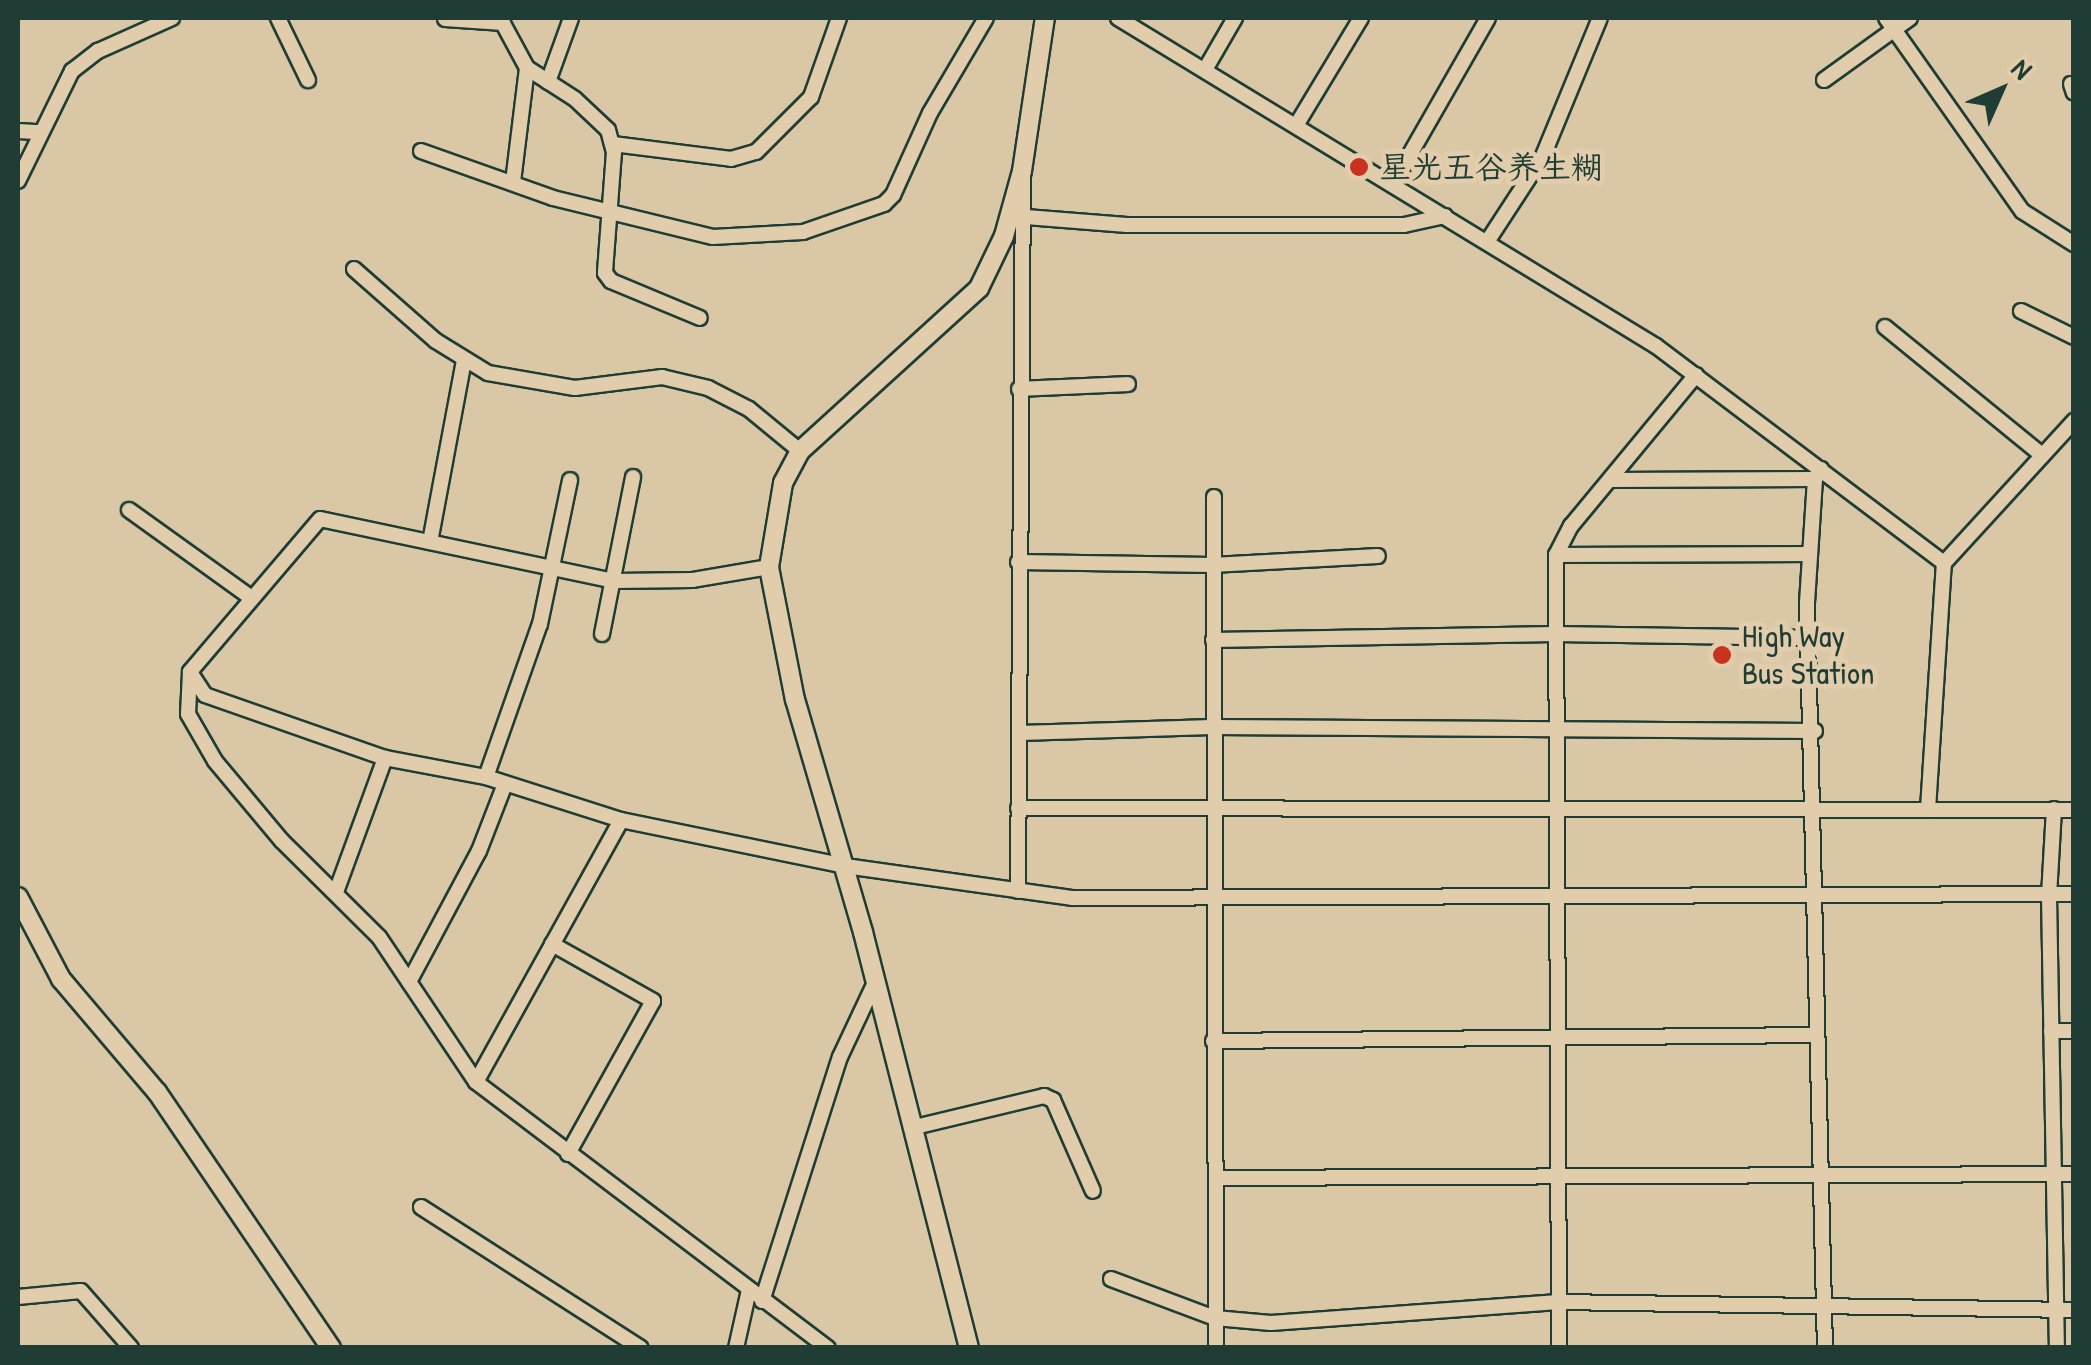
<!DOCTYPE html>
<html>
<head>
<meta charset="utf-8">
<style>
  body { margin:0 }
  #map { position:relative; width:2091px; height:1365px; overflow:hidden; background:#d9c7a6; font-family:"Patrick Hand","LXGW WenKai TC",sans-serif }
  div>[style] { position:absolute }
  .roads { filter:drop-shadow(2px 0 #1f3d34) drop-shadow(-2px 0 #1f3d34) drop-shadow(0 2px #1f3d34) drop-shadow(0 -2px #1f3d34) }
  .minor>* { height:14px; margin:-7px; padding:0 7px; transform-origin:7px; border-radius:7px; background:#e1cdab }
  .tertiary>* { height:18px; margin:-9px; padding:0 9px; transform-origin:9px; border-radius:9px; background:#e1cdab }
  .dots>* { width:28px; height:28px; translate:-50% -50%; box-sizing:border-box; border:5px solid #e1cdab; border-radius:50% }
  span { translate:-50% -50%; white-space:nowrap; text-align:center; line-height:1.15; -webkit-text-stroke:10px #e1cdab; paint-order:stroke }
  .poi-label { font-size:32px; color:#1f3d34 }
  .left { translate:0 -50%; text-align:left }
  .frame { position:absolute; inset:0; border:20px solid #1f3d34; pointer-events:none }
  .north { position:absolute; left:1951px; top:40px; width:100px; height:100px; -webkit-text-stroke:8px #e1cdab; paint-order:stroke; rotate:45deg; font-size:28px; font-weight:700; line-height:40px; text-align:center; color:#1f3d34 }
  .north::after { content:''; display:block; margin:auto; width:35px; height:45px; background:#1f3d34; clip-path:polygon(50% 0,100% 100%,50% 72%,0 100%) }
</style>
</head>
<body>
<div id="map">
  <div class="roads">
    <div class="minor">
      <div style="left:278px;top:18px;width:69px;rotate:64.2deg"></div>
      <div style="left:500px;top:18px;width:57px;rotate:61.6deg"></div>
      <div style="left:527px;top:68px;width:57px;rotate:32.9deg"></div>
      <div style="left:575px;top:99px;width:45px;rotate:43.2deg"></div>
      <div style="left:608px;top:130px;width:23px;rotate:75deg"></div>
      <div style="left:614px;top:152px;width:121px;rotate:94.3deg"></div>
      <div style="left:605px;top:273px;width:10px;rotate:53deg"></div>
      <div style="left:611px;top:281px;width:96px;rotate:22.6deg"></div>
      <div style="left:1118px;top:18px;width:630px;rotate:31.37deg"></div>
      <div style="left:1656px;top:346px;width:361px;rotate:37deg"></div>
      <div style="left:1886px;top:18px;width:236px;rotate:54.8deg"></div>
      <div style="left:2022px;top:211px;width:62px;rotate:32.4deg"></div>
      <div style="left:445px;top:19px;width:58px;rotate:3.9deg"></div>
      <div style="left:1206px;top:68px;width:58px;rotate:-59.9deg"></div>
      <div style="left:1824px;top:80px;width:106px;rotate:-35.8deg"></div>
      <div style="left:548px;top:82px;width:68px;rotate:-70.2deg"></div>
      <div style="left:2071px;top:84px;width:9px;rotate:72deg"></div>
      <div style="left:1297px;top:124px;width:124px;rotate:-58.9deg"></div>
      <div style="left:18px;top:131px;width:22px;rotate:3deg"></div>
      <div style="left:613px;top:144px;width:119px;rotate:7.2deg"></div>
      <div style="left:731px;top:159px;width:26px;rotate:-16deg"></div>
      <div style="left:756px;top:152px;width:78px;rotate:-45deg"></div>
      <div style="left:811px;top:97px;width:84px;rotate:-70.5deg"></div>
      <div style="left:421px;top:151px;width:140px;rotate:19.6deg"></div>
      <div style="left:553px;top:198px;width:165px;rotate:13.7deg"></div>
      <div style="left:713px;top:237px;width:90px;rotate:-3.2deg"></div>
      <div style="left:803px;top:232px;width:86px;rotate:-19.1deg"></div>
      <div style="left:884px;top:204px;width:13px;rotate:-45deg"></div>
      <div style="left:893px;top:195px;width:90px;rotate:-65.7deg"></div>
      <div style="left:930px;top:113px;width:110px;rotate:-59.5deg"></div>
      <div style="left:18px;top:181px;width:123px;rotate:-63.9deg"></div>
      <div style="left:72px;top:71px;width:33px;rotate:-38deg"></div>
      <div style="left:98px;top:51px;width:81px;rotate:-24deg"></div>
      <div style="left:513px;top:182px;width:115px;rotate:-83deg"></div>
      <div style="left:1393px;top:184px;width:191px;rotate:-60.2deg"></div>
      <div style="left:1026px;top:217px;width:101px;rotate:4.5deg"></div>
      <div style="left:1127px;top:225px;width:277px"></div>
      <div style="left:1404px;top:225px;width:42px;rotate:-12.4deg"></div>
      <div style="left:1487px;top:242px;width:103px;rotate:-56.9deg"></div>
      <div style="left:1543px;top:156px;width:149px;rotate:-67.6deg"></div>
      <div style="left:354px;top:269px;width:109px;rotate:41.3deg"></div>
      <div style="left:436px;top:341px;width:61px;rotate:31.6deg"></div>
      <div style="left:488px;top:373px;width:88px;rotate:9.8deg"></div>
      <div style="left:575px;top:388px;width:88px;rotate:-7.2deg"></div>
      <div style="left:662px;top:377px;width:47px;rotate:13.4deg"></div>
      <div style="left:708px;top:388px;width:46px;rotate:27.1deg"></div>
      <div style="left:749px;top:409px;width:66px;rotate:39.5deg"></div>
      <div style="left:2021px;top:311px;width:59px;rotate:26.1deg"></div>
      <div style="left:1885px;top:327px;width:203px;rotate:39.2deg"></div>
      <div style="left:1019px;top:389px;width:109px;rotate:-2.6deg"></div>
      <div style="left:1821px;top:469px;width:12px;rotate:121deg"></div>
      <div style="left:1815px;top:479px;width:123px;rotate:93.7deg"></div>
      <div style="left:1807px;top:602px;width:746px;rotate:88.62deg"></div>
      <div style="left:1610px;top:480px;width:205px;rotate:-0.3deg"></div>
      <div style="left:1214px;top:497px;width:851px;rotate:89.87deg"></div>
      <div style="left:129px;top:510px;width:149px;rotate:35.7deg"></div>
      <div style="left:430px;top:542px;width:184px;rotate:-79.4deg"></div>
      <div style="left:1556px;top:555px;width:254px;rotate:-0.2deg"></div>
      <div style="left:1018px;top:562px;width:194px;rotate:0.9deg"></div>
      <div style="left:1212px;top:565px;width:166px;rotate:-3.1deg"></div>
      <div style="left:769px;top:567px;width:77px;rotate:170.3deg"></div>
      <div style="left:693px;top:580px;width:79px;rotate:179.3deg"></div>
      <div style="left:614px;top:581px;width:300px;rotate:-168.1deg"></div>
      <div style="left:320px;top:519px;width:201px;rotate:130.4deg"></div>
      <div style="left:190px;top:672px;width:27px;rotate:57deg"></div>
      <div style="left:205px;top:695px;width:191px;rotate:19.3deg"></div>
      <div style="left:385px;top:758px;width:103px;rotate:10.7deg"></div>
      <div style="left:486px;top:777px;width:142px;rotate:17.7deg"></div>
      <div style="left:621px;top:820px;width:229px;rotate:11.6deg"></div>
      <div style="left:845px;top:866px;width:229px;rotate:8deg"></div>
      <div style="left:1072px;top:898px;width:1002px;rotate:-0.23deg"></div>
      <div style="left:602px;top:634px;width:160px;rotate:-78.8deg"></div>
      <div style="left:1213px;top:640px;width:342px;rotate:-1deg"></div>
      <div style="left:1555px;top:634px;width:255px;rotate:0.9deg"></div>
      <div style="left:190px;top:672px;width:42px;rotate:92.7deg"></div>
      <div style="left:188px;top:714px;width:54px;rotate:60.1deg"></div>
      <div style="left:215px;top:761px;width:104px;rotate:50.1deg"></div>
      <div style="left:282px;top:841px;width:136px;rotate:44.7deg"></div>
      <div style="left:379px;top:937px;width:174px;rotate:56.2deg"></div>
      <div style="left:476px;top:1082px;width:441px;rotate:37.1deg"></div>
      <div style="left:1020px;top:733px;width:192px;rotate:-1.8deg"></div>
      <div style="left:1212px;top:727px;width:603px;rotate:0.38deg"></div>
      <div style="left:486px;top:777px;width:162px;rotate:-70.6deg"></div>
      <div style="left:540px;top:624px;width:147px;rotate:-78.2deg"></div>
      <div style="left:1018px;top:808px;width:1056px;rotate:0.11deg"></div>
      <div style="left:1928px;top:809px;width:247px;rotate:-86.3deg"></div>
      <div style="left:1944px;top:563px;width:193px;rotate:-47.5deg"></div>
      <div style="left:2054px;top:809px;width:86px;rotate:93.3deg"></div>
      <div style="left:2049px;top:895px;width:453px;rotate:89deg"></div>
      <div style="left:1018px;top:891px;width:715px;rotate:-89.6deg"></div>
      <div style="left:336px;top:892px;width:143px;rotate:-69.9deg"></div>
      <div style="left:552px;top:944px;width:116px;rotate:29.4deg"></div>
      <div style="left:653px;top:1001px;width:175px;rotate:119.1deg"></div>
      <div style="left:409px;top:982px;width:149px;rotate:-61.9deg"></div>
      <div style="left:479px;top:851px;width:72px;rotate:-68.8deg"></div>
      <div style="left:2051px;top:1031px;width:23px"></div>
      <div style="left:1213px;top:1041px;width:604px;rotate:-0.57deg"></div>
      <div style="left:476px;top:1082px;width:299px;rotate:-61deg"></div>
      <div style="left:915px;top:1127px;width:133px;rotate:-13.5deg"></div>
      <div style="left:1044px;top:1096px;width:10px;rotate:24deg"></div>
      <div style="left:1053px;top:1100px;width:99px;rotate:66.3deg"></div>
      <div style="left:1220px;top:1178px;width:854px;rotate:-0.27deg"></div>
      <div style="left:421px;top:1207px;width:261px;rotate:32.7deg"></div>
      <div style="left:1111px;top:1279px;width:111px;rotate:20.6deg"></div>
      <div style="left:1215px;top:1318px;width:56px;rotate:5.1deg"></div>
      <div style="left:1271px;top:1323px;width:288px;rotate:-4.2deg"></div>
      <div style="left:1558px;top:1302px;width:516px;rotate:0.89deg"></div>
      <div style="left:18px;top:1297px;width:63px;rotate:-5.4deg"></div>
      <div style="left:81px;top:1291px;width:76px;rotate:48.7deg"></div>
      <div style="left:762px;top:1301px;width:256px;rotate:-72.3deg"></div>
      <div style="left:840px;top:1057px;width:77px;rotate:-64.8deg"></div>
      <div style="left:736px;top:1348px;width:59px;rotate:-77.4deg"></div>
      <div style="left:1559px;top:1348px;width:793px;rotate:-90.22deg"></div>
      <div style="left:1556px;top:555px;width:33px;rotate:-63deg"></div>
      <div style="left:1571px;top:526px;width:196px;rotate:-50.4deg"></div>
    </div>
    <div class="tertiary">
      <div style="left:18px;top:897px;width:93px;rotate:62.3deg"></div>
      <div style="left:61px;top:979px;width:148px;rotate:49.7deg"></div>
      <div style="left:157px;top:1092px;width:310px;rotate:55.8deg"></div>
      <div style="left:969px;top:1348px;width:429px;rotate:-104.3deg"></div>
      <div style="left:863px;top:932px;width:242px;rotate:-106.3deg"></div>
      <div style="left:795px;top:700px;width:136px;rotate:-101.1deg"></div>
      <div style="left:769px;top:567px;width:85px;rotate:-80.5deg"></div>
      <div style="left:783px;top:483px;width:36px;rotate:-62deg"></div>
      <div style="left:800px;top:451px;width:242px;rotate:-42.3deg"></div>
      <div style="left:979px;top:288px;width:58px;rotate:-64.3deg"></div>
      <div style="left:1004px;top:236px;width:67px;rotate:-74.5deg"></div>
      <div style="left:1022px;top:171px;width:155px;rotate:-81.5deg"></div>
    </div>
  </div>
  <div class="dots">
    <div style="left:1359px;top:167px;background:#c8321e"></div>
    <div style="left:1722px;top:655px;background:#c8321e"></div>
  </div>
  <div class="poi-label">
    <span class="left" style="left:1379px;top:167px">星光五谷养生糊</span>
    <span class="left" style="left:1742px;top:655px">High Way<br>Bus Station</span>
  </div>
  <div class="frame"></div>
  <div class="north">N</div>
</div>
</body>
</html>
